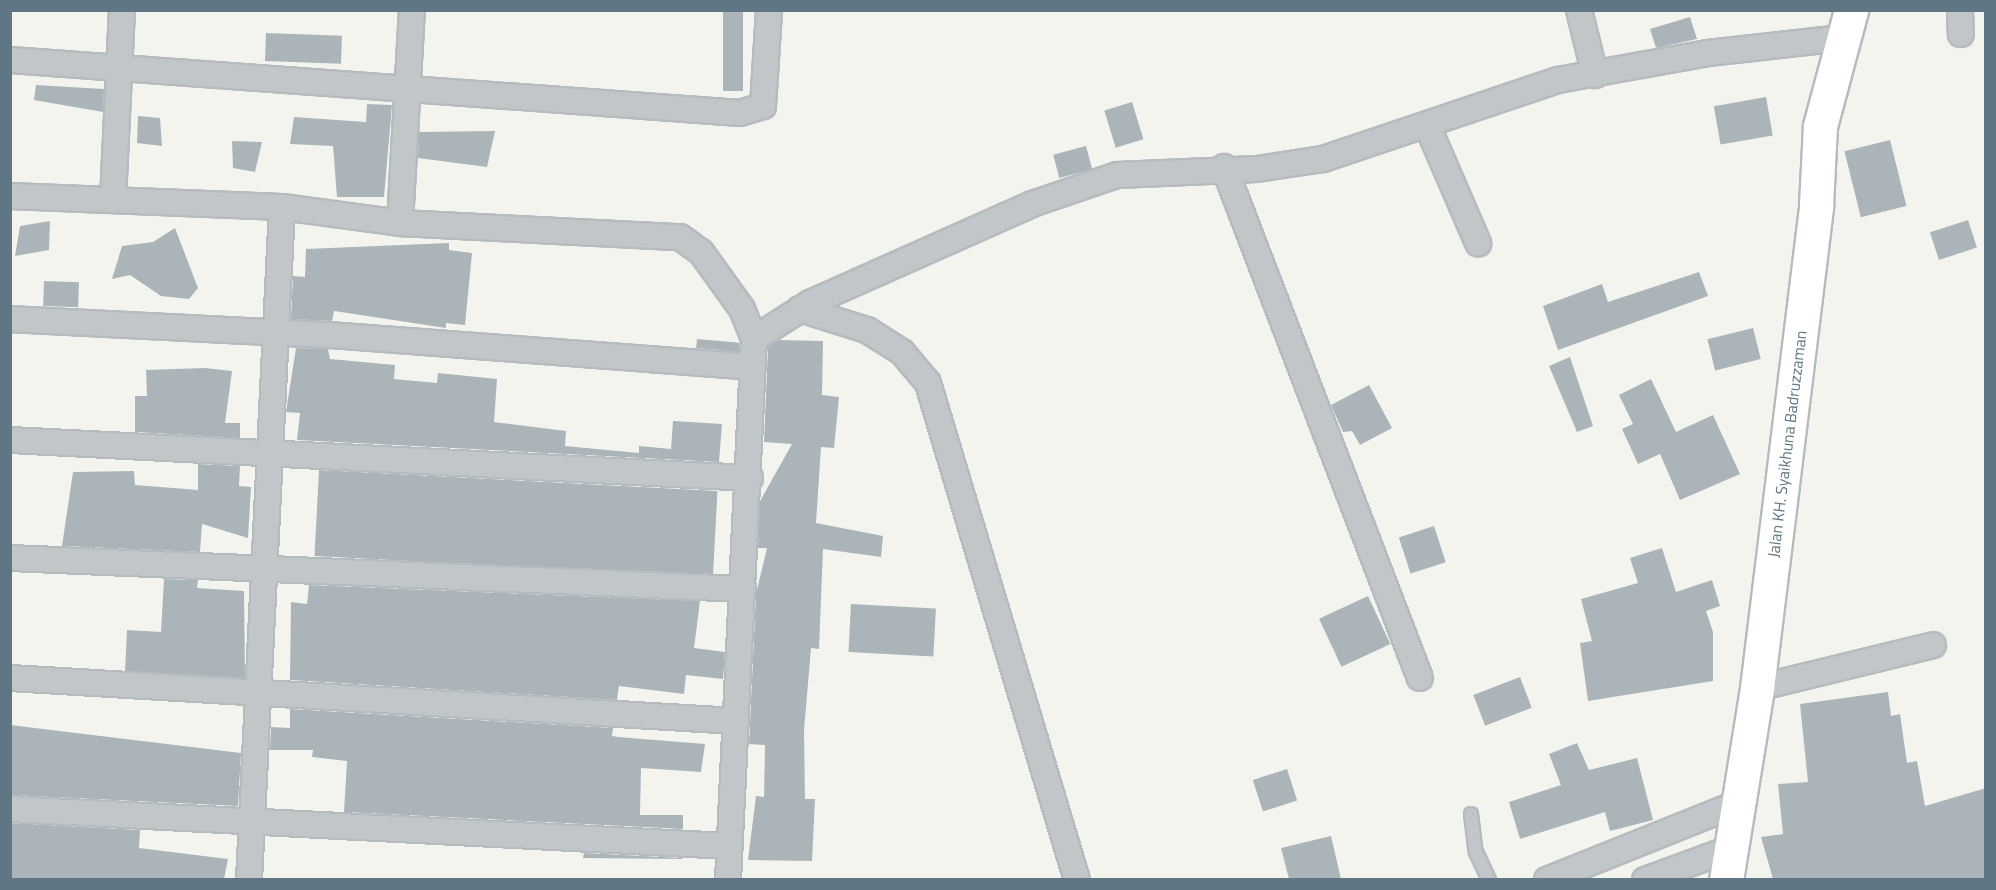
<!DOCTYPE html>
<html>
<head>
<meta charset="utf-8">
<style>
	body { margin:0 }
	#map { position:relative; width:1996px; height:890px; overflow:hidden; background:#f4f4ef; font-family:"Titillium Web",sans-serif }
	div>[style] { position:absolute }
	.building>* { inset:0; background:#abb5b9; transform-origin:0 0 }
	.roads { filter:drop-shadow(2px 0 #b5bbbf) drop-shadow(-2px 0 #b5bbbf) drop-shadow(0 2px #b5bbbf) drop-shadow(0 -2px #b5bbbf) }
	.service>* { height:12px; margin:-6px; padding:0 6px; transform-origin:6px; border-radius:6px; background:#c1c6c9 }
	.minor>* { height:24px; margin:-12px; padding:0 12px; transform-origin:12px; border-radius:12px; background:#c1c6c9 }
	.secondary>* { height:33px; margin:-16.5px; padding:0 16.5px; transform-origin:16.5px; border-radius:16.5px; background:#fff }
	span { translate:-50% -50%; white-space:nowrap; text-align:center; line-height:1.15; -webkit-text-stroke:6px #fff; paint-order:stroke }
	.street-label { font-size:16px; color:#607684 }
	.frame { position:absolute; inset:0; border:12px solid #607684; pointer-events:none }
</style>
</head>
<body>
<div id="map">
	<div class="building">
		<div style="left:723px;top:10px;width:20px;height:81px"></div>
		<div style="clip-path:polygon(1690px 17px,1697px 39px,1656px 48px,1650px 29px)"></div>
		<div style="left:266px;top:33px;width:76px;height:28px;rotate:2deg"></div>
		<div style="clip-path:polygon(36px 85px,104px 89px,103px 112px,34px 100px)"></div>
		<div style="left:1766px;top:97px;width:39px;height:53px;rotate:80deg"></div>
		<div style="left:1132px;top:102px;width:39px;height:29px;rotate:73deg"></div>
		<div style="clip-path:polygon(367px 104px,392px 105px,384px 197px,337px 197px,333px 146px,290px 144px,294px 117px,366px 122px)"></div>
		<div style="clip-path:polygon(138px 116px,160px 118px,162px 146px,137px 143px)"></div>
		<div style="clip-path:polygon(495px 131px,487px 167px,418px 158px,419px 132px)"></div>
		<div style="left:1890px;top:140px;width:68px;height:47px;rotate:76deg"></div>
		<div style="clip-path:polygon(232px 141px,262px 142px,255px 172px,233px 168px)"></div>
		<div style="left:1086px;top:146px;width:24px;height:34px;rotate:75deg"></div>
		<div style="left:1968px;top:220px;width:29px;height:40px;rotate:72deg"></div>
		<div style="clip-path:polygon(50px 221px,49px 250px,15px 256px,20px 226px)"></div>
		<div style="clip-path:polygon(175px 228px,198px 288px,189px 299px,161px 296px,130px 275px,112px 279px,122px 246px,153px 242px)"></div>
		<div style="clip-path:polygon(449px 243px,449px 250px,472px 253px,465px 325px,446px 323px,446px 328px,334px 311px,332px 321px,291px 319px,293px 276px,305px 277px,306px 249px)"></div>
		<div style="clip-path:polygon(1699px 272px,1708px 296px,1558px 350px,1543px 306px,1602px 284px,1608px 302px)"></div>
		<div style="left:44px;top:281px;width:35px;height:25px;rotate:2deg"></div>
		<div style="left:1753px;top:328px;width:32px;height:47px;rotate:76deg"></div>
		<div style="left:697px;top:339px;width:43px;height:9px;rotate:5deg"></div>
		<div style="clip-path:polygon(779px 340px,823px 341px,822px 395px,839px 397px,834px 448px,821px 447px,816px 523px,883px 536px,881px 557px,823px 549px,819px 649px,811px 648px,804px 730px,805px 799px,815px 799px,812px 861px,748px 860px,756px 796px,764px 797px,765px 745px,749px 744px,756px 594px,767px 548px,758px 548px,760px 501px,792px 444px,764px 442px,768px 347px)"></div>
		<div style="clip-path:polygon(296px 348px,328px 349px,330px 359px,395px 365px,394px 379px,437px 383px,438px 373px,497px 379px,494px 422px,566px 431px,565px 446px,639px 453px,639px 446px,671px 449px,673px 421px,722px 424px,719px 462px,297px 440px,300px 413px,286px 412px)"></div>
		<div style="clip-path:polygon(1570px 357px,1593px 426px,1577px 432px,1549px 366px)"></div>
		<div style="clip-path:polygon(205px 368px,232px 371px,225px 423px,240px 423px,240px 438px,135px 432px,135px 396px,147px 396px,146px 370px)"></div>
		<div style="clip-path:polygon(1651px 379px,1676px 432px,1713px 415px,1740px 474px,1680px 500px,1660px 454px,1638px 464px,1622px 429px,1633px 424px,1619px 395px)"></div>
		<div style="clip-path:polygon(1369px 385px,1392px 428px,1360px 445px,1352px 431px,1343px 432px,1331px 405px)"></div>
		<div style="clip-path:polygon(198px 464px,240px 466px,239px 486px,251px 487px,248px 538px,202px 524px,200px 552px,62px 546px,73px 472px,134px 471px,135px 485px,198px 490px)"></div>
		<div style="left:319px;top:470px;width:399px;height:86px;rotate:3deg"></div>
		<div style="left:1434px;top:526px;width:38px;height:37px;rotate:72deg"></div>
		<div style="clip-path:polygon(1662px 548px,1676px 592px,1712px 580px,1720px 606px,1706px 611px,1713px 632px,1713px 681px,1588px 701px,1580px 643px,1592px 641px,1581px 599px,1638px 583px,1630px 558px)"></div>
		<div style="clip-path:polygon(164px 579px,198px 580px,197px 588px,244px 591px,245px 678px,125px 671px,127px 630px,161px 632px)"></div>
		<div style="clip-path:polygon(309px 585px,700px 601px,694px 648px,725px 652px,723px 679px,686px 675px,684px 694px,619px 686px,617px 700px,290px 680px,291px 602px,307px 604px)"></div>
		<div style="left:1368px;top:596px;width:53px;height:54px;rotate:65deg"></div>
		<div style="left:851px;top:604px;width:85px;height:48px;rotate:3deg"></div>
		<div style="left:1520px;top:677px;width:33px;height:50px;rotate:69deg"></div>
		<div style="clip-path:polygon(1888px 692px,1891px 716px,1900px 714px,1907px 763px,1917px 761px,1925px 806px,1986px 788px,1986px 879px,1773px 879px,1761px 837px,1783px 834px,1778px 784px,1808px 782px,1800px 704px)"></div>
		<div style="clip-path:polygon(290px 709px,613px 728px,612px 736px,618px 737px,705px 744px,701px 772px,641px 768px,640px 815px,683px 815px,683px 829px,344px 812px,347px 761px,312px 757px,313px 750px,270px 750px,271px 727px,290px 728px)"></div>
		<div style="clip-path:polygon(10px 725px,241px 753px,238px 806px,10px 795px)"></div>
		<div style="clip-path:polygon(1577px 743px,1589px 770px,1637px 758px,1653px 820px,1610px 831px,1605px 812px,1520px 839px,1509px 802px,1561px 785px,1549px 754px)"></div>
		<div style="left:1287px;top:769px;width:33px;height:36px;rotate:72deg"></div>
		<div style="clip-path:polygon(10px 823px,140px 830px,139px 848px,228px 859px,224px 879px,10px 879px)"></div>
		<div style="clip-path:polygon(1331px 836px,1341px 879px,1289px 879px,1281px 848px)"></div>
		<div style="clip-path:polygon(584px 853px,682px 858px,682px 859px,583px 858px)"></div>
	</div>
	<div class="roads">
		<div class="service">
			<div style="left:1471px;top:814px;width:38px;rotate:83deg"></div>
			<div style="left:1476px;top:852px;width:31px;rotate:65deg"></div>
		</div>
		<div class="minor">
			<div style="left:1579px;top:10px;width:67px;rotate:76.2deg"></div>
			<div style="left:1960px;top:10px;width:24px;rotate:88deg"></div>
			<div style="left:10px;top:60px;width:732px;rotate:4.15deg"></div>
			<div style="left:740px;top:113px;width:24px;rotate:-17deg"></div>
			<div style="left:763px;top:106px;width:96px;rotate:-86.4deg"></div>
			<div style="left:1427px;top:125px;width:129px;rotate:66.6deg"></div>
			<div style="left:1224px;top:167px;width:547px;rotate:69.02deg"></div>
			<div style="left:10px;top:196px;width:272px;rotate:2.3deg"></div>
			<div style="left:282px;top:207px;width:119px;rotate:7.7deg"></div>
			<div style="left:400px;top:223px;width:280px;rotate:2.9deg"></div>
			<div style="left:680px;top:237px;width:26px;rotate:36deg"></div>
			<div style="left:701px;top:252px;width:70px;rotate:54.3deg"></div>
			<div style="left:742px;top:309px;width:32px;rotate:68deg"></div>
			<div style="left:754px;top:339px;width:542px;rotate:92.75deg"></div>
			<div style="left:113px;top:200px;width:190px;rotate:-87.3deg"></div>
			<div style="left:400px;top:223px;width:213px;rotate:-86.8deg"></div>
			<div style="left:800px;top:309px;width:70px;rotate:17.4deg"></div>
			<div style="left:867px;top:330px;width:41px;rotate:32.2deg"></div>
			<div style="left:902px;top:352px;width:40px;rotate:50deg"></div>
			<div style="left:928px;top:383px;width:519px;rotate:73.31deg"></div>
			<div style="left:10px;top:319px;width:320px;rotate:2.9deg"></div>
			<div style="left:330px;top:335px;width:424px;rotate:4.3deg"></div>
			<div style="left:754px;top:339px;width:67px;rotate:-32.7deg"></div>
			<div style="left:810px;top:303px;width:243px;rotate:-24deg"></div>
			<div style="left:1032px;top:204px;width:90px;rotate:-18.8deg"></div>
			<div style="left:1117px;top:175px;width:140px;rotate:-2.5deg"></div>
			<div style="left:1257px;top:169px;width:67px;rotate:-8.6deg"></div>
			<div style="left:1323px;top:159px;width:248px;rotate:-18.6deg"></div>
			<div style="left:1558px;top:80px;width:152px;rotate:-10.2deg"></div>
			<div style="left:1708px;top:53px;width:135px;rotate:-6.4deg"></div>
			<div style="left:10px;top:440px;width:741px;rotate:2.94deg"></div>
			<div style="left:10px;top:558px;width:734px;rotate:2.42deg"></div>
			<div style="left:10px;top:678px;width:727px;rotate:3.39deg"></div>
			<div style="left:1757px;top:688px;width:181px;rotate:-13.7deg"></div>
			<div style="left:10px;top:809px;width:720px;rotate:2.95deg"></div>
			<div style="left:249px;top:880px;width:674px;rotate:-87.19deg"></div>
			<div style="left:1547px;top:880px;width:207px;rotate:-21.9deg"></div>
			<div style="left:1645px;top:880px;width:93px;rotate:-20.2deg"></div>
		</div>
		<div class="secondary">
			<div style="left:1726px;top:880px;width:194px;rotate:-80.8deg"></div>
			<div style="left:1757px;top:688px;width:487px;rotate:-83deg"></div>
			<div style="left:1816px;top:205px;width:79px;rotate:-87.1deg"></div>
			<div style="left:1820px;top:126px;width:120px;rotate:-75deg"></div>
		</div>
	</div>
	<div class="street-label">
		<span style="left:1787px;top:444px;rotate:-83deg">Jalan KH. Syaikhuna Badruzzaman</span>
	</div>
	<div class="frame"></div>
</div>
</body>
</html>
